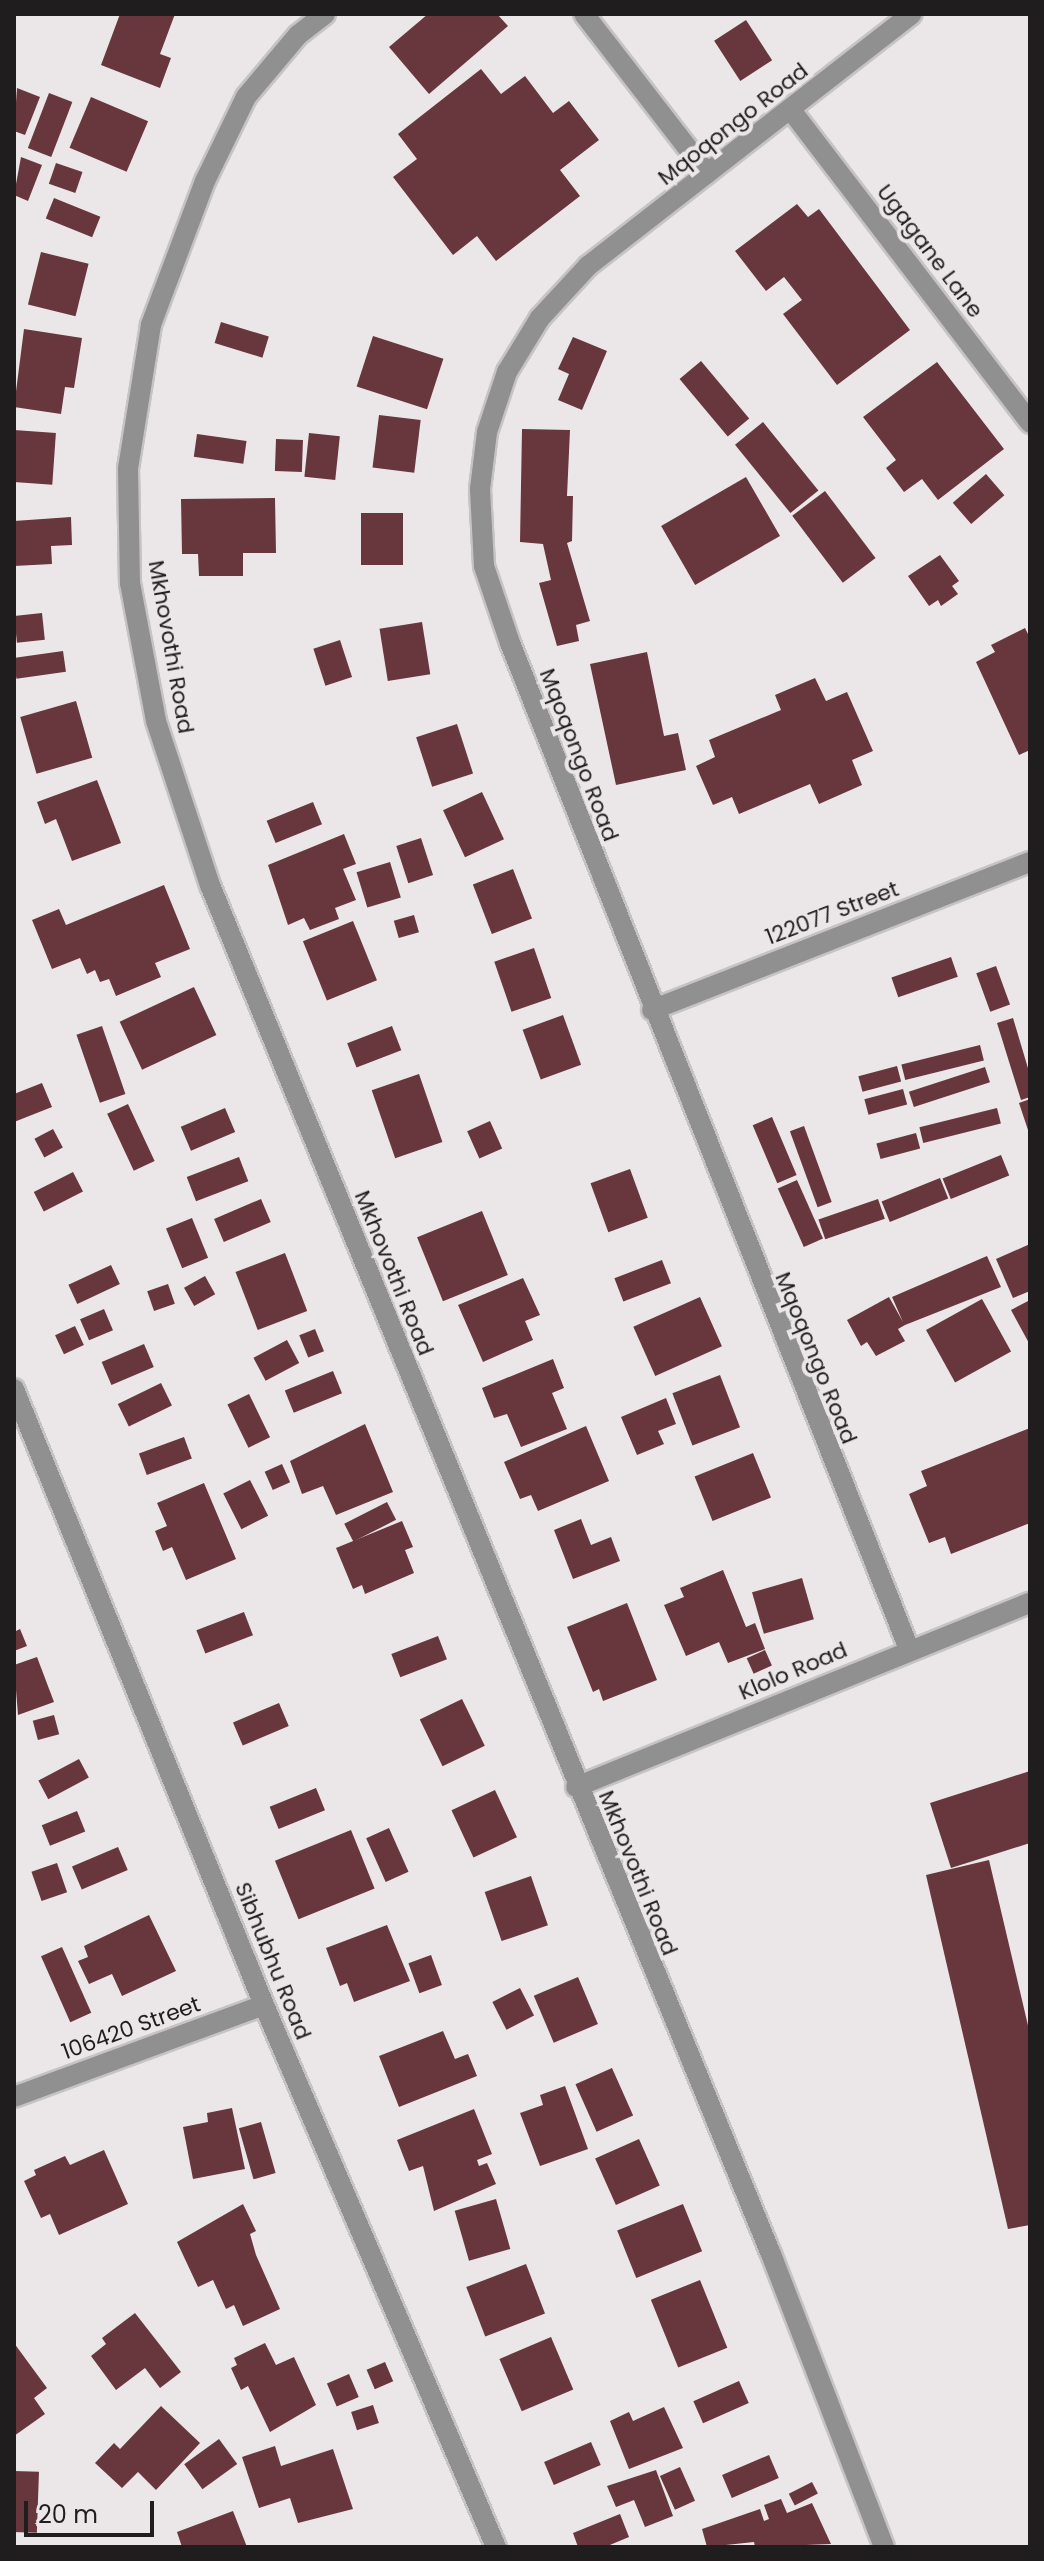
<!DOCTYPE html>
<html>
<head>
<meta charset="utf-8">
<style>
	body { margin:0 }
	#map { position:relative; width:1044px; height:2561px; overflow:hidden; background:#ebe7e9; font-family:Poppins,sans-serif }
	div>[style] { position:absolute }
	.building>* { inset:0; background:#68363d; transform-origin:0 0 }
	.roads { filter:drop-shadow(2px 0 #c6c3c4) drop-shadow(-2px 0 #c6c3c4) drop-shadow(0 2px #c6c3c4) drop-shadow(0 -2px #c6c3c4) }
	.minor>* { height:20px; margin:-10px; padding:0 10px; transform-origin:10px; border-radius:10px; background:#919091 }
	span { translate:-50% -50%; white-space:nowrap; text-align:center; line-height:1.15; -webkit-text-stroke:8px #ebe7e9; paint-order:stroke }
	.street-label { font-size:22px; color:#1f1d1e }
	.frame { position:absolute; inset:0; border:16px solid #1f1d1e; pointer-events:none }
	.scale { position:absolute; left:24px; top:2501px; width:130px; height:36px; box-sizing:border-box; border:4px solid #1f1d1e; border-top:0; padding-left:10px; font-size:24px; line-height:28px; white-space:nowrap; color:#1f1d1e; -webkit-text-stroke:6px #ebe7e9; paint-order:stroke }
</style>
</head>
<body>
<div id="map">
	<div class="building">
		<div style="clip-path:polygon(120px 14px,175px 14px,160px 54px,171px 58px,160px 88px,101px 65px)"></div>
		<div style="clip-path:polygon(428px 14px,497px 14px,508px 26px,429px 94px,389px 47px)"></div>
		<div style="left:746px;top:20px;width:48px;height:38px;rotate:57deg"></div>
		<div style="clip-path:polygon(481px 69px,501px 94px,525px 76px,553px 113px,569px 101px,599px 140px,560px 170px,580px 196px,496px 261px,477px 236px,453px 255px,393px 177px,417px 159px,398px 134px)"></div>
		<div style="clip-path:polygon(17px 88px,40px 97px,25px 135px,14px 131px)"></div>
		<div style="left:49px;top:93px;width:25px;height:59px;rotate:21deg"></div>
		<div style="left:91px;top:97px;width:62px;height:55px;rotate:23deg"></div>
		<div style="clip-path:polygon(21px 157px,42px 165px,28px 201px,14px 195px)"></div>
		<div style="left:56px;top:163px;width:28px;height:22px;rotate:19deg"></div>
		<div style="left:54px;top:198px;width:50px;height:22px;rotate:22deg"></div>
		<div style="clip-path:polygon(797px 204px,808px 217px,819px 209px,910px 330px,837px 385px,783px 314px,802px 300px,784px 277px,766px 291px,735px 251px)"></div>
		<div style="left:41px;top:252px;width:49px;height:54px;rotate:14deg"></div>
		<div style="left:221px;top:322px;width:50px;height:22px;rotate:17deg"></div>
		<div style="clip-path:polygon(24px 329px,82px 338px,74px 388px,65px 387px,61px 414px,14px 407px)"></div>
		<div style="left:373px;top:336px;width:74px;height:53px;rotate:18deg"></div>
		<div style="clip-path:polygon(573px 337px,607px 351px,582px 410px,558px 400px,569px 374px,558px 369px)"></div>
		<div style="left:701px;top:361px;width:75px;height:28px;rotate:50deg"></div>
		<div style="clip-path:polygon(937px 362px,1004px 449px,938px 500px,922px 479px,904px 492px,886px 468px,896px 460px,863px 417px)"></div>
		<div style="left:379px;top:415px;width:42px;height:53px;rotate:7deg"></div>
		<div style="left:763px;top:422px;width:88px;height:36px;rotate:51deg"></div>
		<div style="clip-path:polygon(522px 429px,570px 430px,567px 496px,573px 496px,572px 541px,567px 543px,590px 621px,576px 625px,579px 641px,557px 646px,539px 583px,551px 580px,543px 544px,520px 542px)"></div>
		<div style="left:14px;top:430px;width:42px;height:52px;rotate:4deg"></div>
		<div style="left:309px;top:433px;width:31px;height:44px;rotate:6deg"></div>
		<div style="left:197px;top:434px;width:50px;height:23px;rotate:8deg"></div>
		<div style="left:276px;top:439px;width:27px;height:32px;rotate:2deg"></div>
		<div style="left:986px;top:474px;width:28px;height:44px;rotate:49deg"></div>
		<div style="left:746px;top:477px;width:68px;height:98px;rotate:60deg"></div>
		<div style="left:825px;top:491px;width:84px;height:41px;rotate:53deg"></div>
		<div style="clip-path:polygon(275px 498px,276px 553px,243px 553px,243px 576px,199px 576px,198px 554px,182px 554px,181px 499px)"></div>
		<div style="left:361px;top:513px;width:42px;height:52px"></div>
		<div style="clip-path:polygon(71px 517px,72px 545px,51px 546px,52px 564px,14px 566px,14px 521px)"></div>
		<div style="clip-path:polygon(940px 555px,959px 581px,952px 586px,958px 594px,941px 606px,938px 600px,929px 606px,908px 576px)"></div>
		<div style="left:42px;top:613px;width:27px;height:28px;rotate:84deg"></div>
		<div style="left:422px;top:622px;width:53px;height:43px;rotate:81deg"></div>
		<div style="clip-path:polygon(1025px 628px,1030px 638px,1030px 750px,1019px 755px,976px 662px,995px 652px,991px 645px)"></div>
		<div style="left:340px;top:640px;width:39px;height:28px;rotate:72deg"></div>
		<div style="left:63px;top:651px;width:21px;height:50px;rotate:82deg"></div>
		<div style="clip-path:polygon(647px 652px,664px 736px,678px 733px,686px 770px,616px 785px,590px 664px)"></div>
		<div style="clip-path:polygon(815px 678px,826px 701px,847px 692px,873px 751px,852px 760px,862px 785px,819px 804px,810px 784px,739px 814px,732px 797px,713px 805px,696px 766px,715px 757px,709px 740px,781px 710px,775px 695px)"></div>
		<div style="left:76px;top:701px;width:59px;height:58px;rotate:74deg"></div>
		<div style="left:457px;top:724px;width:52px;height:43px;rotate:72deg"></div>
		<div style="clip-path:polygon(97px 780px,121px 843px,72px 861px,56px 819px,45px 824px,37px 802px)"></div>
		<div style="left:482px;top:792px;width:52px;height:43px;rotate:65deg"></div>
		<div style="left:313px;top:802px;width:24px;height:50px;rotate:68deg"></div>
		<div style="clip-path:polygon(344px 834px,356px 864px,343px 869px,356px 900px,335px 908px,339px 919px,310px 930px,304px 918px,288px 925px,268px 865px)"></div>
		<div style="left:421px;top:838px;width:39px;height:26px;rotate:72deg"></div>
		<div style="left:390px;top:862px;width:37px;height:35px;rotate:73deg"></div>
		<div style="left:513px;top:869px;width:53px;height:43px;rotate:69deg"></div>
		<div style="clip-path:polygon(164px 885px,190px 949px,155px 963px,161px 977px,116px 996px,109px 979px,100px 982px,95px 970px,87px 974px,80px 958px,52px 969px,32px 920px,59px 909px,66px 925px)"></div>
		<div style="left:414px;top:915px;width:18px;height:21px;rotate:74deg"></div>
		<div style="left:353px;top:921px;width:64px;height:54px;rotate:68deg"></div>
		<div style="left:534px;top:948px;width:53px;height:42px;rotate:71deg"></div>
		<div style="left:951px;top:957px;width:21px;height:63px;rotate:71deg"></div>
		<div style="left:996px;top:966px;width:41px;height:21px;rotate:70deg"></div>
		<div style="left:194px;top:987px;width:53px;height:82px;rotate:65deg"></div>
		<div style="left:563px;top:1015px;width:53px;height:43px;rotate:70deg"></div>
		<div style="clip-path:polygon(1013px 1018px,1030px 1075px,1030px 1097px,1021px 1100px,997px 1023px)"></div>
		<div style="left:102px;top:1026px;width:72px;height:27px;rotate:71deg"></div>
		<div style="left:392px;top:1026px;width:26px;height:48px;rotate:69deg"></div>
		<div style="left:980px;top:1045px;width:16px;height:81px;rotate:76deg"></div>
		<div style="left:897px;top:1066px;width:16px;height:40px;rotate:75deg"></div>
		<div style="left:985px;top:1067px;width:16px;height:80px;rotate:72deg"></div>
		<div style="left:419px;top:1074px;width:72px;height:50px;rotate:71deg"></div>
		<div style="clip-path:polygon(42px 1083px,52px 1107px,14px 1122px,14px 1094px)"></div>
		<div style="left:903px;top:1089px;width:16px;height:40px;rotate:75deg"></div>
		<div style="clip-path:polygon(1030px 1099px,1030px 1133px,1029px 1133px,1019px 1103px)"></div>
		<div style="left:128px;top:1104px;width:63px;height:23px;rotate:65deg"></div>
		<div style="left:225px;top:1108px;width:26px;height:48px;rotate:67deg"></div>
		<div style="left:997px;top:1108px;width:16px;height:80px;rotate:76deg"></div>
		<div style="left:772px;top:1117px;width:63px;height:21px;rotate:67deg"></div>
		<div style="left:490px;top:1121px;width:30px;height:25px;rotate:66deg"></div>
		<div style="left:804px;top:1126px;width:81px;height:15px;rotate:70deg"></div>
		<div style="left:53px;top:1129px;width:21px;height:21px;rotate:62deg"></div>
		<div style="left:916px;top:1133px;width:16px;height:41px;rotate:75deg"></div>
		<div style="left:1001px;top:1155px;width:22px;height:63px;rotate:68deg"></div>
		<div style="left:239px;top:1157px;width:26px;height:56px;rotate:69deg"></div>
		<div style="left:630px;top:1169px;width:52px;height:42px;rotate:70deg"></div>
		<div style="left:73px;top:1172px;width:22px;height:44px;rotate:63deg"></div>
		<div style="left:940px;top:1178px;width:22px;height:63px;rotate:68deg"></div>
		<div style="left:797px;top:1180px;width:64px;height:21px;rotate:66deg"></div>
		<div style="left:261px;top:1199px;width:25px;height:51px;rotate:67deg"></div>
		<div style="left:878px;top:1199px;width:21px;height:63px;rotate:71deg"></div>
		<div style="left:482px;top:1211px;width:69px;height:70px;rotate:68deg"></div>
		<div style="left:192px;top:1218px;width:43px;height:28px;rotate:68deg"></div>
		<div style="clip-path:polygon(1030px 1244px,1030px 1291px,1013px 1298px,996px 1259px)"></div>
		<div style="left:285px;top:1253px;width:62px;height:53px;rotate:69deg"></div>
		<div style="clip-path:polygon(987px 1256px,1001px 1287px,905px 1325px,898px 1329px,905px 1341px,876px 1356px,867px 1342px,861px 1346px,847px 1320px,889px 1297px,903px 1322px,892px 1297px)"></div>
		<div style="left:662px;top:1260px;width:25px;height:51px;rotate:69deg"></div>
		<div style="left:111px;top:1265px;width:21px;height:47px;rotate:65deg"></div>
		<div style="left:205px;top:1276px;width:21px;height:24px;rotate:61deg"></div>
		<div style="clip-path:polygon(523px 1278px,540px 1315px,525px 1321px,533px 1340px,483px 1362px,458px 1305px)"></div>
		<div style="left:168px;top:1284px;width:21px;height:22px;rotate:71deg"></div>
		<div style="left:700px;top:1297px;width:54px;height:73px;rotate:66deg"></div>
		<div style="left:982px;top:1299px;width:60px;height:64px;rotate:61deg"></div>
		<div style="clip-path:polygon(1030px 1300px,1030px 1345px,1011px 1310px)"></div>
		<div style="left:104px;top:1309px;width:23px;height:26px;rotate:67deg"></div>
		<div style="left:75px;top:1326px;width:21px;height:22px;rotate:65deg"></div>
		<div style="left:315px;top:1329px;width:24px;height:17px;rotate:68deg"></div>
		<div style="left:287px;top:1340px;width:26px;height:38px;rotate:62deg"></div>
		<div style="left:144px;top:1344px;width:25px;height:46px;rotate:67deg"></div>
		<div style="clip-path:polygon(553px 1359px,564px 1388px,552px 1393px,567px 1429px,521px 1447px,507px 1414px,494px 1418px,482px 1388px)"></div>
		<div style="left:333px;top:1371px;width:24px;height:52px;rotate:68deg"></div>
		<div style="left:720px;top:1375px;width:56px;height:51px;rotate:69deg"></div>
		<div style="left:161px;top:1383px;width:25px;height:48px;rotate:64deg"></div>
		<div style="left:249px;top:1394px;width:48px;height:24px;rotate:64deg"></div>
		<div style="clip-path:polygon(666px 1398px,676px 1424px,658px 1431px,664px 1444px,637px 1455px,621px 1417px)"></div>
		<div style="clip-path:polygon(365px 1424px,393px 1492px,336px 1515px,323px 1486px,302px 1494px,290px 1461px)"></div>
		<div style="clip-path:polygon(586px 1426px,609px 1481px,538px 1511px,531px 1495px,520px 1499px,504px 1462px)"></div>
		<div style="clip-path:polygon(1030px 1428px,1030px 1523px,951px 1554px,945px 1537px,929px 1543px,909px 1494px,927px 1486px,921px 1471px)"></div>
		<div style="left:184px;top:1437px;width:23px;height:48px;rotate:70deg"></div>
		<div style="left:753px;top:1453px;width:48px;height:63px;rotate:68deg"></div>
		<div style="left:282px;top:1464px;width:20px;height:19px;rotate:66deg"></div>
		<div style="left:250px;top:1480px;width:40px;height:30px;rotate:63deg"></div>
		<div style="clip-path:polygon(204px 1483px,236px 1559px,186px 1580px,172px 1547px,163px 1551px,155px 1531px,167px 1526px,157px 1503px)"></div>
		<div style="left:387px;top:1502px;width:20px;height:48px;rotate:63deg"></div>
		<div style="clip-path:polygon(581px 1519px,591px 1545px,611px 1537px,620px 1561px,573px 1579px,554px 1530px)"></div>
		<div style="clip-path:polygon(402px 1521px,413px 1547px,405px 1550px,414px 1573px,365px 1594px,362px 1585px,353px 1589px,336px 1548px)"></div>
		<div style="clip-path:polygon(723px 1570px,746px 1627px,755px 1623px,765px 1649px,728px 1663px,719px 1642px,686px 1656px,664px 1605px,684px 1597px,680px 1588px)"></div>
		<div style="left:802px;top:1578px;width:43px;height:52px;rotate:74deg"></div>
		<div style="clip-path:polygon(627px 1603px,657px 1680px,603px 1701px,599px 1689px,593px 1692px,567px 1627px)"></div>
		<div style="left:244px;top:1612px;width:25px;height:51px;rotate:69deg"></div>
		<div style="clip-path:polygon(20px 1629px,27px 1646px,14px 1651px,14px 1632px)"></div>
		<div style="left:438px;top:1636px;width:25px;height:50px;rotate:69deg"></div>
		<div style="left:765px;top:1650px;width:17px;height:20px;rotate:66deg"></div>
		<div style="clip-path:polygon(37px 1657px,54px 1702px,18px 1715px,14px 1665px)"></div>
		<div style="left:462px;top:1699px;width:52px;height:47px;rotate:64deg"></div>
		<div style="left:279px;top:1703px;width:25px;height:50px;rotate:67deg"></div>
		<div style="left:54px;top:1715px;width:20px;height:22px;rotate:75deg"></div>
		<div style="left:79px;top:1759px;width:21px;height:46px;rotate:62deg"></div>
		<div style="clip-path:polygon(1030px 1771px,1030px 1843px,951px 1868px,930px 1803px)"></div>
		<div style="left:316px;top:1788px;width:24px;height:50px;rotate:68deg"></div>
		<div style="left:495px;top:1790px;width:52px;height:48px;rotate:65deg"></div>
		<div style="left:77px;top:1811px;width:22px;height:38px;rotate:68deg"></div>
		<div style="left:389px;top:1828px;width:48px;height:25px;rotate:66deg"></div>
		<div style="left:351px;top:1830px;width:63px;height:82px;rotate:68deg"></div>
		<div style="left:118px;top:1847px;width:25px;height:50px;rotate:67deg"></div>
		<div style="clip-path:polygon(989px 1860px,1030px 2034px,1030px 2225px,1008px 2229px,926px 1875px)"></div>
		<div style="left:57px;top:1863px;width:31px;height:27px;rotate:71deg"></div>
		<div style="left:531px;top:1876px;width:52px;height:49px;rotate:71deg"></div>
		<div style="clip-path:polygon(149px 1915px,176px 1971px,122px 1996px,112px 1974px,89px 1984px,78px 1961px,88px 1957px,84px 1946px)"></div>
		<div style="clip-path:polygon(387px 1925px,410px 1981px,354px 2002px,347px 1983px,340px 1986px,326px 1948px)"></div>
		<div style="left:62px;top:1947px;width:72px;height:23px;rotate:66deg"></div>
		<div style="left:431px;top:1955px;width:32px;height:24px;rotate:70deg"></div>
		<div style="left:578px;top:1977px;width:51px;height:48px;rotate:67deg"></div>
		<div style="left:520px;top:1988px;width:31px;height:31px;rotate:63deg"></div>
		<div style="clip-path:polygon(443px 2031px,455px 2059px,468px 2054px,477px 2076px,399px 2107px,379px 2056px)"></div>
		<div style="left:612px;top:2068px;width:52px;height:40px;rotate:66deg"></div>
		<div style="clip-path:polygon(565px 2086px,588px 2149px,540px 2166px,520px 2113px,543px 2105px,540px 2095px)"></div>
		<div style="clip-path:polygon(232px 2108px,245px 2169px,193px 2179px,183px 2127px,208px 2122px,207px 2113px)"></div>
		<div style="clip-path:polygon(474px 2109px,492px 2154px,477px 2160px,479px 2166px,487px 2163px,496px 2184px,434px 2211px,423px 2166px,409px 2171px,397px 2140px)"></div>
		<div style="left:261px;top:2122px;width:53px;height:23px;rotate:74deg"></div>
		<div style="left:639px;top:2139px;width:51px;height:48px;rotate:66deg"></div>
		<div style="clip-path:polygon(104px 2150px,128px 2204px,59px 2235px,50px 2214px,41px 2218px,24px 2181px,36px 2175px,34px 2170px,65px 2156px,70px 2165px)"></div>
		<div style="left:496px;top:2199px;width:52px;height:43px;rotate:74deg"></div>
		<div style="clip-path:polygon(243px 2204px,256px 2231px,250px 2234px,256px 2255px,280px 2309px,243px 2326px,234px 2305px,226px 2309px,213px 2280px,198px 2287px,177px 2242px)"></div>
		<div style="left:683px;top:2204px;width:51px;height:71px;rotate:68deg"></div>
		<div style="left:526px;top:2264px;width:53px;height:64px;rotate:69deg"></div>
		<div style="left:700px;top:2280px;width:73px;height:53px;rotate:68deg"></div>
		<div style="clip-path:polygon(135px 2313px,181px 2372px,160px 2388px,145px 2368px,116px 2390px,91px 2356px,106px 2344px,102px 2338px)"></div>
		<div style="left:551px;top:2337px;width:57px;height:56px;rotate:67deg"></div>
		<div style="clip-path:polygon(14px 2343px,47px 2388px,34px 2398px,45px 2414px,14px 2436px)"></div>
		<div style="clip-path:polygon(265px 2343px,276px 2365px,294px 2357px,316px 2405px,270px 2432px,248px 2386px,241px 2390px,231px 2368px,237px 2365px,234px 2358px)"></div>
		<div style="left:385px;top:2362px;width:21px;height:20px;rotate:67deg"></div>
		<div style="left:349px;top:2374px;width:25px;height:24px;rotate:67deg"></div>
		<div style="left:739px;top:2381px;width:24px;height:50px;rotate:66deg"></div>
		<div style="left:373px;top:2405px;width:19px;height:23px;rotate:72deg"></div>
		<div style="clip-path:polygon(161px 2406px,200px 2443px,156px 2490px,138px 2472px,122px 2488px,95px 2463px,114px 2443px,120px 2449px)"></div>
		<div style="clip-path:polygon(664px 2407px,683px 2448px,629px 2469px,610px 2421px,629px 2412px,633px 2421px)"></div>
		<div style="left:219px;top:2439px;width:31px;height:43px;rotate:54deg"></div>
		<div style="left:591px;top:2442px;width:25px;height:51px;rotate:67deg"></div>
		<div style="clip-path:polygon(275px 2446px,281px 2466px,333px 2449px,353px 2509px,298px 2523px,290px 2498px,259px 2508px,242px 2457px)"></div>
		<div style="left:769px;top:2455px;width:25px;height:51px;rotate:67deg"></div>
		<div style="left:680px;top:2467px;width:37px;height:22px;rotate:66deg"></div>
		<div style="clip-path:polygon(656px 2470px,673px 2516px,645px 2527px,634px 2500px,616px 2507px,607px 2486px)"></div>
		<div style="left:14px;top:2471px;width:25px;height:61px;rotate:2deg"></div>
		<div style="left:812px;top:2482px;width:13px;height:26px;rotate:63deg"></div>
		<div style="clip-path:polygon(781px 2499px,787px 2513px,812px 2503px,831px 2544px,755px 2547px,754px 2542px,707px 2547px,702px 2529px,760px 2509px,764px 2521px,769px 2519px,764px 2505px)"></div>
		<div style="clip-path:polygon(233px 2511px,247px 2547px,182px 2547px,177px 2532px)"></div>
		<div style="clip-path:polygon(620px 2514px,629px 2537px,605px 2547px,578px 2547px,573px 2533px)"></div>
	</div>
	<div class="roads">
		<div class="minor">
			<div style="left:325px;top:14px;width:34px;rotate:142deg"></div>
			<div style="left:298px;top:35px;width:81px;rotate:130deg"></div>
			<div style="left:246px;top:97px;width:93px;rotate:116deg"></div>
			<div style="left:205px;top:181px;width:154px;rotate:110.6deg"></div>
			<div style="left:151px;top:325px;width:146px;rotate:99.1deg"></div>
			<div style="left:128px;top:469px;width:114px;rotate:89deg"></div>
			<div style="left:130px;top:583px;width:140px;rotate:79.3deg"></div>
			<div style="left:156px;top:721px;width:173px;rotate:71.8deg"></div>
			<div style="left:210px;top:885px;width:1479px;rotate:67.72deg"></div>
			<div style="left:771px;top:2254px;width:314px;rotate:68.9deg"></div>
			<div style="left:584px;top:14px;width:201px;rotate:52.3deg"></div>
			<div style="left:791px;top:110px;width:394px;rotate:52.6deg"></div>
			<div style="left:652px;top:1010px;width:406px;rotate:-21.4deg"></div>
			<div style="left:14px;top:1389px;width:665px;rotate:67.91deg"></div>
			<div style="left:264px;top:2005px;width:590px;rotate:66.83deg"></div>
			<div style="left:909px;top:1649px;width:1082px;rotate:-111.63deg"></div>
			<div style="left:510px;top:643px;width:81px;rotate:-108.7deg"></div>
			<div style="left:484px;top:566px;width:77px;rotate:-93deg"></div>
			<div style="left:480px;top:489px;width:57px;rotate:-83deg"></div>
			<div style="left:487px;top:432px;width:63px;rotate:-71.6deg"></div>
			<div style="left:507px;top:372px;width:63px;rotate:-58.6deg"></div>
			<div style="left:540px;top:318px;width:71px;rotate:-47.3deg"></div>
			<div style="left:588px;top:266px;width:410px;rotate:-37.9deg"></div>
			<div style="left:576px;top:1787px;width:490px;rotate:-22.1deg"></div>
			<div style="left:14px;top:2097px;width:266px;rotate:-20.2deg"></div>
		</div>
	</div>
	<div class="street-label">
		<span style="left:733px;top:124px;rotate:-38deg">Mqoqongo Road</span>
		<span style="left:930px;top:251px;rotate:53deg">Ugagane Lane</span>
		<span style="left:171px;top:647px;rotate:80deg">Mkhovothi Road</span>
		<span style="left:579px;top:755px;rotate:69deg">Mqoqongo Road</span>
		<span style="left:832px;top:913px;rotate:-21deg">122077 Street</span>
		<span style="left:394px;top:1273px;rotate:68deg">Mkhovothi Road</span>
		<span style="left:816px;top:1358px;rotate:68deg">Mqoqongo Road</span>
		<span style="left:793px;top:1671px;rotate:-23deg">Klolo Road</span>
		<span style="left:638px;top:1873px;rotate:68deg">Mkhovothi Road</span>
		<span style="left:273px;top:1961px;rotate:68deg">Sibhubhu Road</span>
		<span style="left:131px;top:2028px;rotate:-20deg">106420 Street</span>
	</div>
	<div class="frame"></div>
	<div class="scale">20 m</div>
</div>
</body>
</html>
